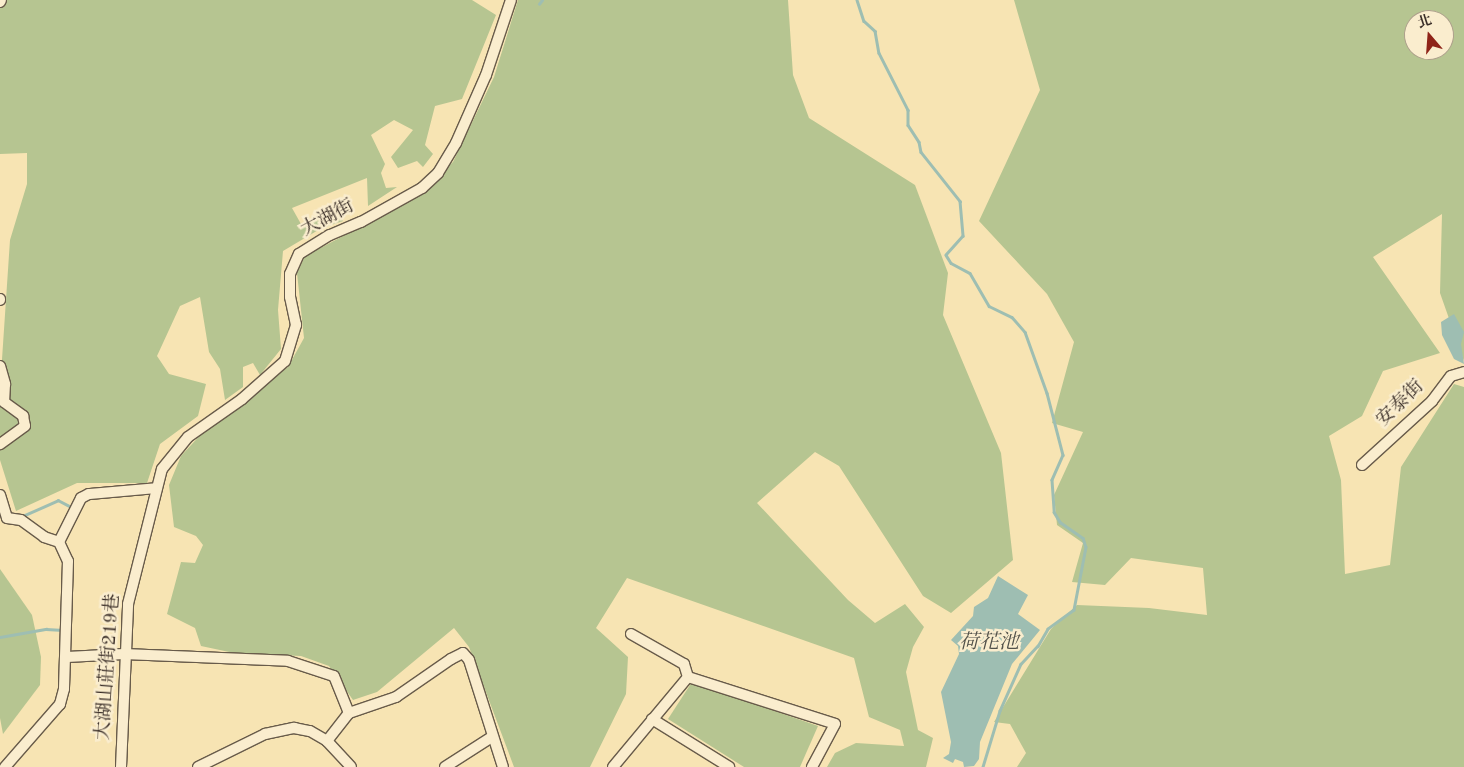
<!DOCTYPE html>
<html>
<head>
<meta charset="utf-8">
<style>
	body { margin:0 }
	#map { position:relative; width:1464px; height:767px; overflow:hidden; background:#f7e4b3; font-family:"Old Standard TT","Noto Serif TC",serif }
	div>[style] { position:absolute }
	.green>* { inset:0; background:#b6c591 }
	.water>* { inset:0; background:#9ebeb2 }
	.stream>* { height:2.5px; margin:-1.25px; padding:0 1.25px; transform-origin:1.25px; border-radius:1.25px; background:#9ebeb2 }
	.roads { filter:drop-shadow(1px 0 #685b4a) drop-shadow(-1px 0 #685b4a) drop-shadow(0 1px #685b4a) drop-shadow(0 -1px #685b4a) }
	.minor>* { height:10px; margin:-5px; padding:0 5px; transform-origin:5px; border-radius:5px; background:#faedce }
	span { translate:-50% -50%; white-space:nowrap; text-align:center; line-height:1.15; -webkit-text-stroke:5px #faedce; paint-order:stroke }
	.street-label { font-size:19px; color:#392d27 }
	.water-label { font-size:20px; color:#52514a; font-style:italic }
	.north { position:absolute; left:1404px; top:10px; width:50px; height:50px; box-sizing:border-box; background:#faedce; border:1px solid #ada08b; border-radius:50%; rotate:342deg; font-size:14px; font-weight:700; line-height:20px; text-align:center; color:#392d27 }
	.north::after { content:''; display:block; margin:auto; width:18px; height:22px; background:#8f2418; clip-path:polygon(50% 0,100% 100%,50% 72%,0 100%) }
</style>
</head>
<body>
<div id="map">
	<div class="green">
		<div style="clip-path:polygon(5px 0,472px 0,496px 15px,462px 99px,435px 106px,425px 145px,433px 154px,423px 167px,417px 161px,398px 168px,391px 157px,413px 130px,394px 120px,371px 135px,385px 164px,381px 173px,386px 188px,397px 187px,368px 206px,367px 178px,292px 208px,301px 224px,339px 216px,343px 221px,320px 229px,283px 251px,278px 310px,281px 349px,260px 375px,253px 363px,243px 367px,243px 387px,225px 400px,220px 369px,209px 352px,200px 297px,180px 306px,157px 356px,169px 374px,206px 384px,198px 416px,160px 444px,147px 483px,77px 483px,16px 511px,0 460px,0 389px,10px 240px,27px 184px,27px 153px,0 154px,0 5px)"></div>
		<div style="clip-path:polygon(518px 0,788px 0,793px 75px,809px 118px,915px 185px,948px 273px,943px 315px,1001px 453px,1013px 560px,951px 613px,923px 596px,839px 466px,815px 452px,757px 503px,848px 600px,875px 623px,905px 604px,924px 627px,913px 647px,906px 672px,918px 730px,933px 738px,926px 767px,827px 767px,835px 753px,856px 743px,904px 746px,900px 730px,869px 717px,854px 658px,627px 578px,596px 628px,628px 657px,626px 694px,590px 767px,514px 767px,469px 647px,454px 628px,377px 692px,353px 700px,329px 666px,301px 656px,234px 653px,201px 646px,195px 628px,167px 614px,181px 562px,195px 563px,203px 545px,196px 536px,174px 527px,169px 485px,181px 456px,204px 431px,288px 367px,304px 338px,297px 273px,305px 256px,412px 200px,453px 162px,494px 77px)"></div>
		<div style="clip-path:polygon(evenodd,1014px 0,1464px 0,1464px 361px,1440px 293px,1442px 214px,1373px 257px,1440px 353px,1383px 371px,1362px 416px,1329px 436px,1341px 480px,1345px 574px,1390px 565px,1401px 467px,1454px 384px,1464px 387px,1464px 767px,1017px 767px,1026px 753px,1010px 724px,994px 722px,1051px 629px,1077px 605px,1149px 608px,1207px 615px,1203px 568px,1131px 558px,1105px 585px,1072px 582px,1083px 543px,1057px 525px,1054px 495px,1083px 432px,1052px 423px,1074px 342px,1047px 294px,979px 221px,1040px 90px,1014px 0,1414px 20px,1444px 20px,1444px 50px,1414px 50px,1414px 20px)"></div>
		<div style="clip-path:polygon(0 569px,32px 615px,41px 657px,40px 685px,3px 734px,0 718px)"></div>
		<div style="clip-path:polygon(692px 682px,818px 726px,800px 767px,744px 767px,668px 719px)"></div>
	</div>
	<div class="water">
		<div style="clip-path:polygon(1454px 314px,1464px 332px,1461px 344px,1464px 364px,1454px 359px,1442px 335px,1441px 322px)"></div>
		<div style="clip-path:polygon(998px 576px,1028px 595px,1018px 614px,1040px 630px,1012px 664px,980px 742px,979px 759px,974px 766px,964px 767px,963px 762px,955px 759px,953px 763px,943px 758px,949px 754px,951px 742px,941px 692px,959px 654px,958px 646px,951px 640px,973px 616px,974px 607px,988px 598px)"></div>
	</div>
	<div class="stream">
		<div style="left:857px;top:0;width:22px;rotate:72deg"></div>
		<div style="left:864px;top:21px;width:15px;rotate:42deg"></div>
		<div style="left:875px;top:31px;width:22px;rotate:80deg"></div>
		<div style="left:879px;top:53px;width:64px;rotate:63deg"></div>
		<div style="left:908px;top:110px;width:15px;rotate:90deg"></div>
		<div style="left:908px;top:125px;width:20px;rotate:57deg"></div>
		<div style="left:919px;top:142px;width:10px;rotate:79deg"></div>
		<div style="left:921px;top:152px;width:63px;rotate:51.5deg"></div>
		<div style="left:960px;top:201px;width:35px;rotate:85deg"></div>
		<div style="left:963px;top:236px;width:25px;rotate:132deg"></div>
		<div style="left:946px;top:255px;width:9px;rotate:58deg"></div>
		<div style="left:951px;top:263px;width:21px;rotate:28deg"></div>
		<div style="left:970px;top:273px;width:38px;rotate:60deg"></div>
		<div style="left:989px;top:306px;width:25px;rotate:26deg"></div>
		<div style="left:1012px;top:317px;width:20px;rotate:49deg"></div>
		<div style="left:1025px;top:332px;width:65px;rotate:70.2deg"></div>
		<div style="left:1047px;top:393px;width:64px;rotate:75.5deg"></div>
		<div style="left:1063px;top:455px;width:27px;rotate:114deg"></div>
		<div style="left:1052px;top:480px;width:32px;rotate:86deg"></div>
		<div style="left:1054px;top:512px;width:12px;rotate:59deg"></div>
		<div style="left:1060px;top:522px;width:28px;rotate:35deg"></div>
		<div style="left:1083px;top:538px;width:9px;rotate:72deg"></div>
		<div style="left:1086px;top:547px;width:64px;rotate:100.8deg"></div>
		<div style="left:1074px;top:610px;width:32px;rotate:144deg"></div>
		<div style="left:1048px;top:629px;width:20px;rotate:120deg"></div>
		<div style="left:1038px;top:646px;width:25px;rotate:133deg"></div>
		<div style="left:1021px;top:664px;width:51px;rotate:114.1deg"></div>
		<div style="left:1000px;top:711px;width:59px;rotate:106.9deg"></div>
		<div style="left:539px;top:4px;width:5px;rotate:-53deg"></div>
		<div style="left:25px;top:515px;width:36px;rotate:-24deg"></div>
		<div style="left:58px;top:500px;width:17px;rotate:28deg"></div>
		<div style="left:0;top:637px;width:47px;rotate:-9.9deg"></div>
		<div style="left:46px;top:629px;width:17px;rotate:3deg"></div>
	</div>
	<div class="roads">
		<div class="minor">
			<div style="left:0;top:2px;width:2px;rotate:-63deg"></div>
			<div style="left:0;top:299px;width:1px;rotate:90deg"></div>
			<div style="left:0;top:366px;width:19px;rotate:74deg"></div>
			<div style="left:5px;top:384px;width:18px;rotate:93deg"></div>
			<div style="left:4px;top:402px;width:24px;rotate:36deg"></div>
			<div style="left:23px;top:416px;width:10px;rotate:79deg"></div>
			<div style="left:25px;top:426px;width:31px;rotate:144deg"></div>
			<div style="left:1362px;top:465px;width:95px;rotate:-42.4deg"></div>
			<div style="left:1432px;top:401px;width:31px;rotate:-53deg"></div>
			<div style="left:1451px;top:376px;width:14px;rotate:-17deg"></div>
			<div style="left:0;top:495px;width:24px;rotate:73deg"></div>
			<div style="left:7px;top:518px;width:14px;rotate:8deg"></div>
			<div style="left:21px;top:520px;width:29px;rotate:36deg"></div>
			<div style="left:44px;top:537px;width:16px;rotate:18deg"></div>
			<div style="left:59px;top:542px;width:21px;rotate:65deg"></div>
			<div style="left:68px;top:561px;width:128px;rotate:91.8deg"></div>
			<div style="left:64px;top:689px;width:16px;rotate:105deg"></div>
			<div style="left:60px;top:704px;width:84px;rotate:131.1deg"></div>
			<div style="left:59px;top:542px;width:49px;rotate:-63.4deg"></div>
			<div style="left:81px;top:498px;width:9px;rotate:-27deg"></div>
			<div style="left:89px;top:494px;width:68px;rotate:-5deg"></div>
			<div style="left:631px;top:634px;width:61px;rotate:29.5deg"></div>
			<div style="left:684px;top:664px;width:14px;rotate:73deg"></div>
			<div style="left:688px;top:677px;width:154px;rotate:17.7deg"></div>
			<div style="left:835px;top:724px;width:49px;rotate:118.1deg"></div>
			<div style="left:67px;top:657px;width:57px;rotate:-3deg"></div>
			<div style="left:124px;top:654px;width:164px;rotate:2.4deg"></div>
			<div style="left:288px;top:661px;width:48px;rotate:18.1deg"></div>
			<div style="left:334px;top:676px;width:40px;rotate:68deg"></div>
			<div style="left:652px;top:719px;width:91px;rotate:31.9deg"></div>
			<div style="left:327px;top:741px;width:36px;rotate:-52deg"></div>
			<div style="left:349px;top:713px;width:50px;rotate:-18.8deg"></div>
			<div style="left:396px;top:697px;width:67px;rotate:-34.6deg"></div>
			<div style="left:451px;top:659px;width:13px;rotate:-27deg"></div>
			<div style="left:463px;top:653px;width:9px;rotate:49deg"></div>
			<div style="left:469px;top:660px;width:112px;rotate:72.4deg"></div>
			<div style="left:121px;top:767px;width:163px;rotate:-87.5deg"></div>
			<div style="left:128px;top:604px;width:139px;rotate:-75.9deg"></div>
			<div style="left:162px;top:469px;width:41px;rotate:-50.9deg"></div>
			<div style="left:188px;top:437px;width:66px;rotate:-35.1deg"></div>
			<div style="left:242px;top:399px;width:57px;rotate:-41.5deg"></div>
			<div style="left:285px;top:361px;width:38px;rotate:-73deg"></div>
			<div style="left:296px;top:325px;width:29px;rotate:-102deg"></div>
			<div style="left:290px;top:297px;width:23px;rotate:-90deg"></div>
			<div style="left:290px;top:274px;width:22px;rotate:-66deg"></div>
			<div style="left:299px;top:254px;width:36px;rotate:-32deg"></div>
			<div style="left:330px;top:235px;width:34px;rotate:-23deg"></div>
			<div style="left:361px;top:222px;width:70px;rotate:-29.1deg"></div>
			<div style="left:422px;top:188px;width:22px;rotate:-43deg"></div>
			<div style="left:438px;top:173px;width:35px;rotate:-59deg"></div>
			<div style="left:456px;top:143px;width:74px;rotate:-66.2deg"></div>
			<div style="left:486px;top:75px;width:79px;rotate:-71.6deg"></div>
			<div style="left:198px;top:767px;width:75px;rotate:-26.2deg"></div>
			<div style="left:265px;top:734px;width:30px;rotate:-12deg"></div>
			<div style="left:294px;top:728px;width:16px;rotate:11deg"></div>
			<div style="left:310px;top:731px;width:20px;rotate:30deg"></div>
			<div style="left:327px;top:741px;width:35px;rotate:47deg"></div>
			<div style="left:445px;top:767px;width:56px;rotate:-32.6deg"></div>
			<div style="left:613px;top:767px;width:117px;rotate:-50.2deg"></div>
		</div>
	</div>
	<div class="street-label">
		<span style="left:328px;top:219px;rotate:-28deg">大湖街</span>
		<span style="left:1401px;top:404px;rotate:-44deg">安泰街</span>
		<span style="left:109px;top:667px;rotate:-86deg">大湖山莊街219巷</span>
	</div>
	<div class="water-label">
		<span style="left:989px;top:643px">荷花池</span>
	</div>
	<div class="north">北</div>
</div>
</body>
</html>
